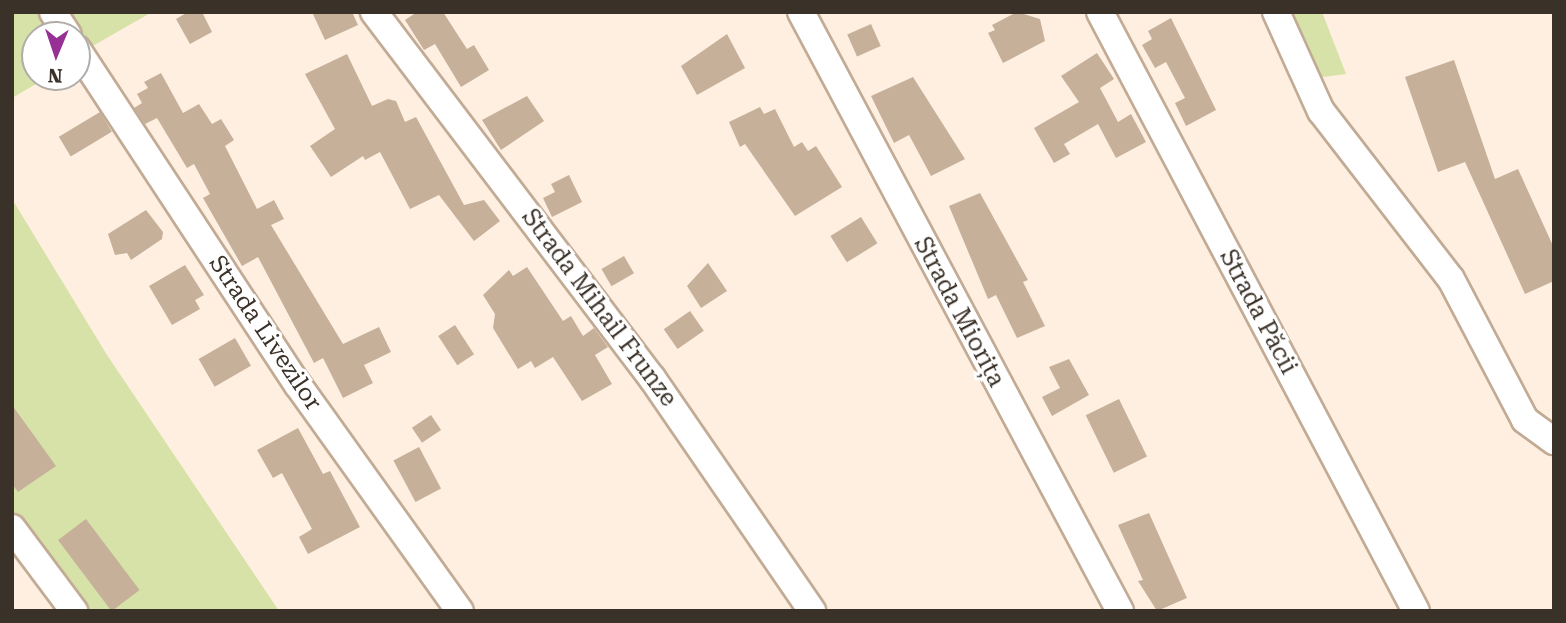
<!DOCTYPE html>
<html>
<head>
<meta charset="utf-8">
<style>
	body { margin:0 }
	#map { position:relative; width:1566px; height:623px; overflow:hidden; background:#feefe1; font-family:"Roboto Serif",serif }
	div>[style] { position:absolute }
	.green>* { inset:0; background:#d6e2a8 }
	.building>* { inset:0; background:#c6b099; transform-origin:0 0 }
	.roads { filter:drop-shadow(2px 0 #c2ab95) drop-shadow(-2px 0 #c2ab95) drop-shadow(0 2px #c2ab95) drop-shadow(0 -2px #c2ab95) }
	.minor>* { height:26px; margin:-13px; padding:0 13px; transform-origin:13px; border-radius:13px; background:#fff }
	span { translate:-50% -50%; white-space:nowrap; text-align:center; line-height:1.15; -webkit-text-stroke:6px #fff; paint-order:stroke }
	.street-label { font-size:24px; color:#3a3128 }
	.frame { position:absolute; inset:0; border:14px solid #3a3128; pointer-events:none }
	.north { position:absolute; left:21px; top:21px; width:70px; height:70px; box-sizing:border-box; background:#fff; border:2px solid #b0ada9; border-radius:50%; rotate:182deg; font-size:19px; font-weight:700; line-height:28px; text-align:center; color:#3a3128 }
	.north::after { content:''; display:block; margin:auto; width:24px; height:32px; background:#973094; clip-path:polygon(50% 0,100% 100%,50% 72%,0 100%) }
</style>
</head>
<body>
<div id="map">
	<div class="green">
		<div style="clip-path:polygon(12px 12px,40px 12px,55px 35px,35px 35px,35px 77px,48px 77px,12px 98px)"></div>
		<div style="clip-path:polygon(64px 12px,152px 12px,91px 47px)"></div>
		<div style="clip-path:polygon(1285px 12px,1322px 12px,1346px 74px,1323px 77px,1308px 65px)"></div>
		<div style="clip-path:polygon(12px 199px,107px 355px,279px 611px,90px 611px,12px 510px)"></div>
	</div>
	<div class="building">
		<div style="clip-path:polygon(188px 12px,202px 12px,212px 32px,190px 44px,176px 19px)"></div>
		<div style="clip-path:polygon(312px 12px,352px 12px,358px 25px,325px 40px)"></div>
		<div style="clip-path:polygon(417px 12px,443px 12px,467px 49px,474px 45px,489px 70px,461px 87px,435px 44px,424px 50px,405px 20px)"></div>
		<div style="clip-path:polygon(1017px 12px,1040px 19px,1045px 41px,1003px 63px,988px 33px,995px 30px,992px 25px)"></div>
		<div style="clip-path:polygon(1171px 18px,1216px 110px,1186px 126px,1175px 103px,1185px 98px,1166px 62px,1155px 68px,1142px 45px,1152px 39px,1148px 31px)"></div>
		<div style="left:871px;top:24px;width:24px;height:26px;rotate:66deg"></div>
		<div style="clip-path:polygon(727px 34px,745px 68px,697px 95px,681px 66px)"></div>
		<div style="clip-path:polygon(1097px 53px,1114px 79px,1100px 88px,1118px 122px,1131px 114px,1146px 142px,1116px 158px,1098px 124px,1064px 144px,1070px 154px,1054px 163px,1034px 128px,1079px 102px,1061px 76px)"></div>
		<div style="clip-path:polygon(347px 54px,372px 106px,388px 99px,396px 101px,405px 122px,416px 117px,464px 205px,484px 200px,500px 221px,474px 241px,439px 195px,410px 209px,380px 152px,365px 160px,363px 156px,331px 177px,310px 146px,335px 129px,305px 74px)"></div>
		<div style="clip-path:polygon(1454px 60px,1495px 179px,1518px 169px,1554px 248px,1554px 281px,1525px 294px,1465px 162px,1438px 172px,1405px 77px)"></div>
		<div style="clip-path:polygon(161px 73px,183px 113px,199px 104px,212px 124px,221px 119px,234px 140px,225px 146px,257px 209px,274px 200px,284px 219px,271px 225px,343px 344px,379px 327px,391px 352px,364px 365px,373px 383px,343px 398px,323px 358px,314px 363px,258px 257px,242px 266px,203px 198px,210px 194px,194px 164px,187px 168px,157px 118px,145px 124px,134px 108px,142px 103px,137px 94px,148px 88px,144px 82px)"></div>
		<div style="clip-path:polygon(913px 77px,965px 159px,931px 176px,909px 135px,894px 143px,871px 96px)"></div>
		<div style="clip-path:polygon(527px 96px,544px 121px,501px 150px,482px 120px)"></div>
		<div style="clip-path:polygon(760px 107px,764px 114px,775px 109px,794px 147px,802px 142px,808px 151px,816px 146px,842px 187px,795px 216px,745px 144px,740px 147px,729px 122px)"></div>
		<div style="left:100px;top:112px;width:23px;height:48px;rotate:59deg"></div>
		<div style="clip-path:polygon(569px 175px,582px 202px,552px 217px,543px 198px,555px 192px,551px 184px)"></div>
		<div style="clip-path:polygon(980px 193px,1028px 280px,1023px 282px,1045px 326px,1017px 338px,996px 295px,988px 299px,949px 206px)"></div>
		<div style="clip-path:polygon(146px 210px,163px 232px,162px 239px,131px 260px,127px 253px,115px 255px,108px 234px)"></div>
		<div style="left:861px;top:217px;width:31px;height:36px;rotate:58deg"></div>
		<div style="left:624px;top:256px;width:20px;height:26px;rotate:60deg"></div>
		<div style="clip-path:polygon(708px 263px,727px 291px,701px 308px,687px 286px)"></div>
		<div style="clip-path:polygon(185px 265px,204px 295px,195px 300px,200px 309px,172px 325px,149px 286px)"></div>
		<div style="clip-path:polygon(527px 267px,563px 321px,571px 316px,583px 336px,594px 328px,608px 347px,595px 355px,612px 384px,582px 401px,553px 357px,535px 368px,531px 361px,518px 369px,493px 328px,495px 314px,483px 295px,509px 270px,513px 276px)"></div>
		<div style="left:690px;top:311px;width:24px;height:32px;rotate:55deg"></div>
		<div style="left:455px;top:325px;width:35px;height:20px;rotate:57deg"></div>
		<div style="left:235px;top:338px;width:32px;height:42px;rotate:60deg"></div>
		<div style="clip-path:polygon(1069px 359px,1089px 395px,1052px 416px,1042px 397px,1060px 388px,1049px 367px)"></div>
		<div style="left:1119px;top:399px;width:64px;height:37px;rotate:64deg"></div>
		<div style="clip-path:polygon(12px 405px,56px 466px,18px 492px,12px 484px)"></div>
		<div style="left:431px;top:415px;width:18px;height:23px;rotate:56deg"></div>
		<div style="clip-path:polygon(298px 428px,323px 474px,330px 471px,360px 527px,308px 554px,299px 537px,312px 529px,282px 473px,273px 478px,257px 450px)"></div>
		<div style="left:419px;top:447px;width:47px;height:29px;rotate:62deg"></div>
		<div style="clip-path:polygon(1149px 513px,1187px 598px,1157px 611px,1138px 581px,1143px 580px,1118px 525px)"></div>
		<div style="left:86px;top:519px;width:89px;height:35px;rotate:53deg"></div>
	</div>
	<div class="roads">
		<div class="minor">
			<div style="left:53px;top:12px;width:27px;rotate:57deg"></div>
			<div style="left:374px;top:12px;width:460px;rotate:52.8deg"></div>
			<div style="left:652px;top:378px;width:283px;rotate:55.5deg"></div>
			<div style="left:801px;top:12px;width:679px;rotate:61.96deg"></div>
			<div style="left:1100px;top:12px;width:677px;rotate:62.19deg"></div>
			<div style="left:1276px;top:12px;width:109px;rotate:65.6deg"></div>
			<div style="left:1321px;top:111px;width:212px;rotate:52.3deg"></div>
			<div style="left:1451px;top:279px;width:159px;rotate:62.3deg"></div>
			<div style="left:1525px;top:420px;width:36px;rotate:36deg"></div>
			<div style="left:77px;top:49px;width:402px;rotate:56.7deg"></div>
			<div style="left:298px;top:385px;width:278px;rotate:54.4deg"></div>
			<div style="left:12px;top:528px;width:104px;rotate:53.2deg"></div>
		</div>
	</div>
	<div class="street-label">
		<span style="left:599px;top:308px;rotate:53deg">Strada Mihail Frunze</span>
		<span style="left:959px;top:312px;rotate:62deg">Strada Miorița</span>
		<span style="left:1258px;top:312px;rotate:62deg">Strada Păcii</span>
		<span style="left:265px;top:333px;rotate:56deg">Strada Livezilor</span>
	</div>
	<div class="frame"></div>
	<div class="north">N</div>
</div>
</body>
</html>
